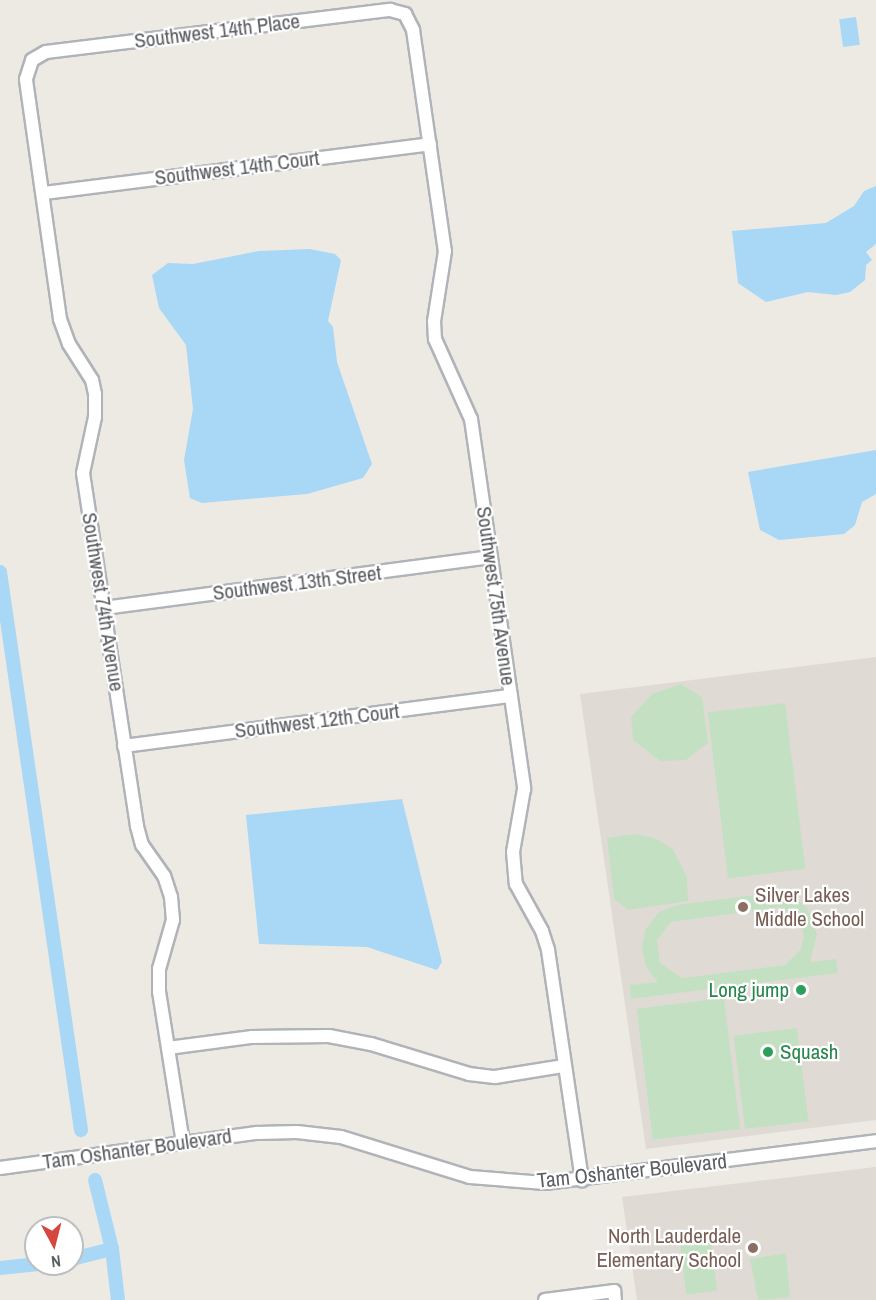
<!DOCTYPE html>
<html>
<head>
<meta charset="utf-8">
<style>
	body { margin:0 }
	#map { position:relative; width:876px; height:1300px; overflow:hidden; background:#eceae3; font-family:"Archivo Narrow",sans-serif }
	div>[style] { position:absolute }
	.education>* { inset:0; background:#dfdbd4 }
	.green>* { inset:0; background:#c3e1c2; transform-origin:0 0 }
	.water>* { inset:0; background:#a9d7f6; transform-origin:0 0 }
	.canal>* { height:14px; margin:-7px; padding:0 7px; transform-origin:7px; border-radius:7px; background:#a9d7f6 }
	.roads { filter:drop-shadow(2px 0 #b0b3b7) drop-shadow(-2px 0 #b0b3b7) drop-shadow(0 2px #b0b3b7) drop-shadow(0 -2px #b0b3b7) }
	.minor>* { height:12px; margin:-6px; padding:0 6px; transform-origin:6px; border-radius:6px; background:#fff }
	.dots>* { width:16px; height:16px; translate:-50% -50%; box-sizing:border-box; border:3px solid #fff; border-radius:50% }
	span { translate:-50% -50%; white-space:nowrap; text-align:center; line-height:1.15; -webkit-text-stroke:4.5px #fff; paint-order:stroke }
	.street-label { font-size:21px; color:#5b5e62 }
	.education-label { font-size:21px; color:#785e54 }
	.left { translate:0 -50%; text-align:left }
	.right { translate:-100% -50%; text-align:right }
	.leisure-label { font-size:21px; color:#27864d }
	.north { position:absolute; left:24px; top:1216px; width:60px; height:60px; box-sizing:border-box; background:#fff; border:2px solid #bdbfc0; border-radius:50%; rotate:173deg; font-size:16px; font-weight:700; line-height:24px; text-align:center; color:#5b5e62 }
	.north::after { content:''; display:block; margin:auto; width:21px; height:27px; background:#d6453e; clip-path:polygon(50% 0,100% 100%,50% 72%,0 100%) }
</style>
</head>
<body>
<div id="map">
	<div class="education">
		<div style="clip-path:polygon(876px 657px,876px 1120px,646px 1149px,580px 694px)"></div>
		<div style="clip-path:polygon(876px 1167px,876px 1300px,637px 1300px,622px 1197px)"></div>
	</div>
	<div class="green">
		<div style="clip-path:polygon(681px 684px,702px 697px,708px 743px,686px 760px,660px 761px,633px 740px,631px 717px,652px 694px)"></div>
		<div style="left:785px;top:703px;width:167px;height:78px;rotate:83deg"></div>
		<div style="clip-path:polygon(634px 834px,655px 838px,673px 849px,687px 877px,688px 901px,628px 910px,614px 899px,607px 838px)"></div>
		<div style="clip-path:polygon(evenodd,769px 893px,794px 897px,807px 908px,817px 934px,810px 962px,836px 959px,838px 973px,631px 999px,630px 985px,658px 982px,646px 967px,642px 949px,645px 930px,659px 912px,677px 905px,769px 893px,780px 907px,796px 917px,804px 935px,801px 949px,785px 965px,682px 978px,660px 963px,657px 940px,671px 922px,780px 907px)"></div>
		<div style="left:724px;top:998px;width:132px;height:88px;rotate:83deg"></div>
		<div style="left:797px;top:1028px;width:94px;height:64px;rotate:83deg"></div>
		<div style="left:711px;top:1241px;width:50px;height:31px;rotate:83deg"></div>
		<div style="clip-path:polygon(786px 1253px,790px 1297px,758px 1300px,750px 1259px)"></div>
	</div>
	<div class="water">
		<div style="left:856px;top:17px;width:28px;height:17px;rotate:82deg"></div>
		<div style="clip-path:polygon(876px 186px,876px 244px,866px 252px,872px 260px,866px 265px,865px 280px,850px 292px,836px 295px,808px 292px,766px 302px,738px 283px,732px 231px,826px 223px,854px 206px,864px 191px)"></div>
		<div style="clip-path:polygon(310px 249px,335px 254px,341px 260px,328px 321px,333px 327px,337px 362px,372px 464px,363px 478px,307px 494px,202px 503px,190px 498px,184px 460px,193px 409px,186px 345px,159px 308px,152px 275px,168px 263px,193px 264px,259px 251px)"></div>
		<div style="clip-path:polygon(876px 450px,876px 494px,862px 502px,855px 525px,844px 534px,779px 540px,760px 530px,748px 472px)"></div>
		<div style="clip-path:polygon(402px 799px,442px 962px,437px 970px,367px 947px,259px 944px,246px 815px)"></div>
	</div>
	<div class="canal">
		<div style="left:0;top:572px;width:564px;rotate:81.74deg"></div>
		<div style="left:112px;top:1249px;width:51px;rotate:83.3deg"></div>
		<div style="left:72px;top:1259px;width:41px;rotate:-14deg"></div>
		<div style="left:112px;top:1249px;width:71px;rotate:-103.8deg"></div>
		<div style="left:0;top:1268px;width:36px;rotate:-6deg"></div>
	</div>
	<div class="roads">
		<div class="minor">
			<div style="left:44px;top:193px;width:389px;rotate:-7.2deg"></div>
			<div style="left:104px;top:608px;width:390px;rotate:-7.5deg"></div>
			<div style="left:124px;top:746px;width:390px;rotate:-7.4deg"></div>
			<div style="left:168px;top:1048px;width:85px;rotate:-7.5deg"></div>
			<div style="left:252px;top:1037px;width:77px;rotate:-0.7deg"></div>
			<div style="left:329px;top:1036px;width:43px;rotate:10.8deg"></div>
			<div style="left:371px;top:1044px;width:102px;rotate:17deg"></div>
			<div style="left:469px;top:1074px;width:26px;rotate:7deg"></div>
			<div style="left:495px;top:1077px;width:70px;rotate:-9.1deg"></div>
			<div style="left:183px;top:1143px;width:153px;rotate:-99deg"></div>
			<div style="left:159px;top:992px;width:23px;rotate:-90deg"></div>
			<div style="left:159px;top:969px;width:51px;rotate:-74.1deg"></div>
			<div style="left:173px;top:920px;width:23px;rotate:-95deg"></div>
			<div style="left:171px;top:897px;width:22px;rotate:-108deg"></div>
			<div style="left:164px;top:876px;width:38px;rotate:-125deg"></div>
			<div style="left:142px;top:845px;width:20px;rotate:-105deg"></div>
			<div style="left:137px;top:826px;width:357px;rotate:-98.7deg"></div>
			<div style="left:83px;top:473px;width:57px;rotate:-77.9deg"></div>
			<div style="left:95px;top:417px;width:23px;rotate:-90deg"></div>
			<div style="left:95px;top:394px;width:14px;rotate:-102deg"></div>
			<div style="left:92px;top:380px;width:43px;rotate:-122.6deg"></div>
			<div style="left:69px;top:344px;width:27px;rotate:-110deg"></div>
			<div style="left:60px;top:319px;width:242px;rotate:-98.1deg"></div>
			<div style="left:26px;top:79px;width:20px;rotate:-72deg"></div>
			<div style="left:32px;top:60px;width:16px;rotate:-30deg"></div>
			<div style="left:46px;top:52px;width:347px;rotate:-7deg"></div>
			<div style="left:390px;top:10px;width:16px;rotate:15deg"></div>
			<div style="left:405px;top:14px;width:18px;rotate:63deg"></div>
			<div style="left:413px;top:30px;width:223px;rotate:81.8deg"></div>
			<div style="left:445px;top:251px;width:71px;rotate:98.9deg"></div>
			<div style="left:434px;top:321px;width:18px;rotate:87deg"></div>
			<div style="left:435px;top:339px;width:88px;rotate:65.8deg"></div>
			<div style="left:471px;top:419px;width:374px;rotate:81.8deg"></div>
			<div style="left:524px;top:789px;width:64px;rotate:99.9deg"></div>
			<div style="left:513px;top:852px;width:32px;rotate:85deg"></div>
			<div style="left:516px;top:884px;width:54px;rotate:61deg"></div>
			<div style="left:542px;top:931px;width:20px;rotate:72deg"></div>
			<div style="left:548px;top:950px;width:233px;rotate:81.6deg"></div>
			<div style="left:0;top:1168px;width:259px;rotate:-7.8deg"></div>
			<div style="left:257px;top:1133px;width:40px;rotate:-1.4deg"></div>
			<div style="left:297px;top:1132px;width:44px;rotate:6.5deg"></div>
			<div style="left:341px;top:1137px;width:135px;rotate:17.2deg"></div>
			<div style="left:470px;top:1177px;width:75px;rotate:4.6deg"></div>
			<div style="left:545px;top:1183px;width:334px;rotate:-7.2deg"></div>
			<div style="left:545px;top:1300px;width:70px;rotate:-7.4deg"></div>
			<div style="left:614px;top:1291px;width:9px;rotate:84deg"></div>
		</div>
	</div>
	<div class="dots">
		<div style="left:743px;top:907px;background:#8d6e63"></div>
		<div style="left:801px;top:990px;background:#2e9e5b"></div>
		<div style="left:768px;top:1052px;background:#2e9e5b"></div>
		<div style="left:753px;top:1248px;background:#8d6e63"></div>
	</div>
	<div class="street-label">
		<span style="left:217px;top:31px;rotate:-7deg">Southwest 14th Place</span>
		<span style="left:237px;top:168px;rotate:-7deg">Southwest 14th Court</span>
		<span style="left:297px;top:583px;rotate:-7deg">Southwest 13th Street</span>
		<span style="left:496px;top:596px;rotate:82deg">Southwest 75th Avenue</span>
		<span style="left:103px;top:602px;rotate:81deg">Southwest 74th Avenue</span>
		<span style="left:317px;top:721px;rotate:-7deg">Southwest 12th Court</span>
		<span style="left:137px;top:1149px;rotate:-8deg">Tam Oshanter Boulevard</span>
		<span style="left:632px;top:1171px;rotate:-6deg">Tam Oshanter Boulevard</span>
	</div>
	<div class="education-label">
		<span class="left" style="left:755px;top:907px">Silver Lakes<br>Middle School</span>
		<span class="right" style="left:741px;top:1248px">North Lauderdale<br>Elementary School</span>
	</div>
	<div class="leisure-label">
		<span class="right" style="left:789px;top:990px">Long jump</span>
		<span class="left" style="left:780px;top:1052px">Squash</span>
	</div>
	<div class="north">N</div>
</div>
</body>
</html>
